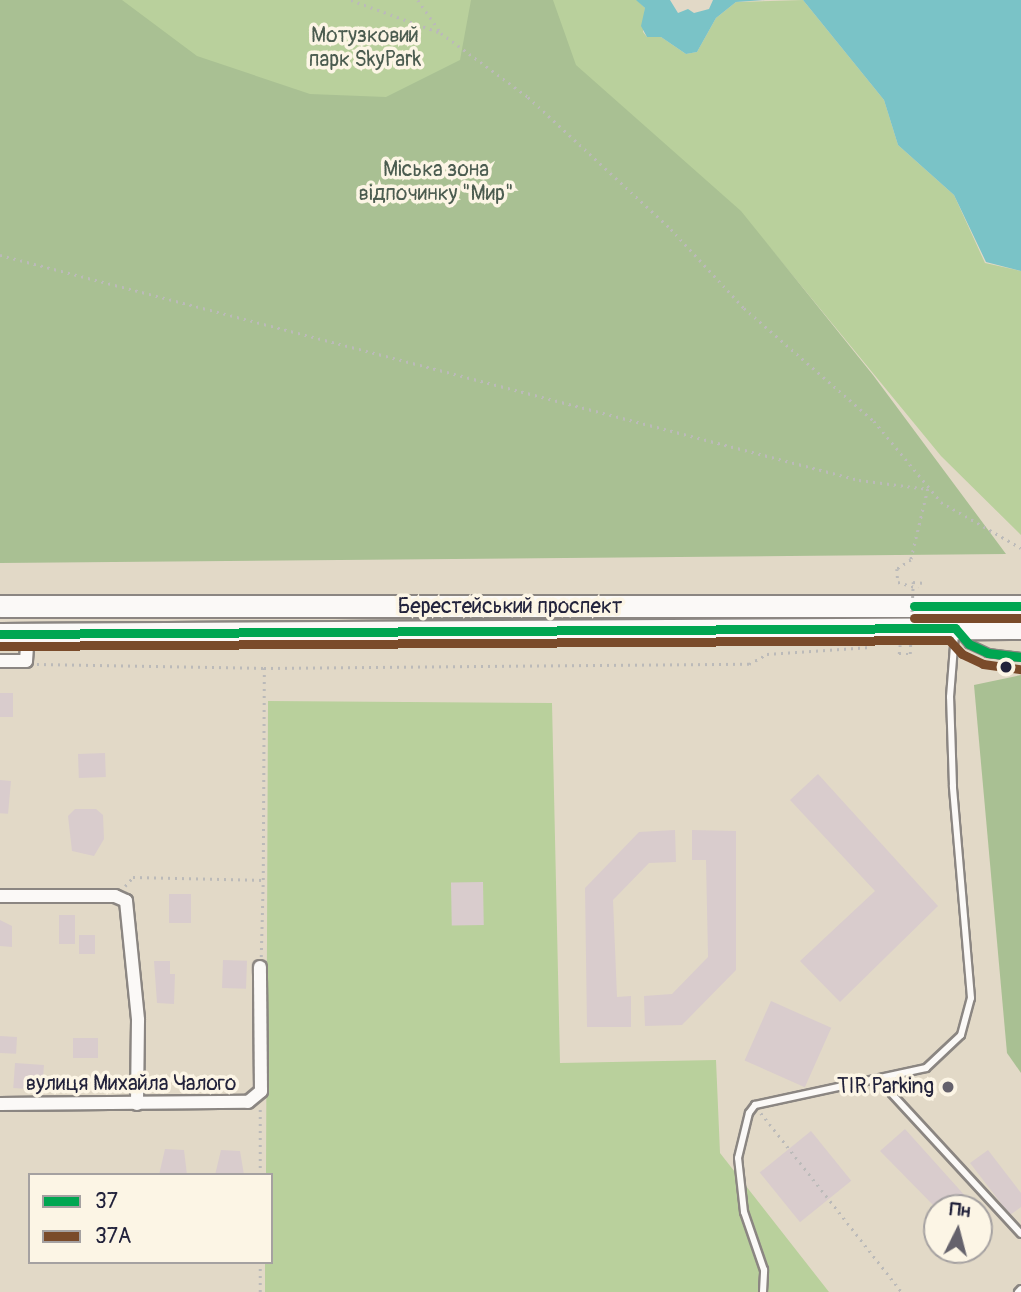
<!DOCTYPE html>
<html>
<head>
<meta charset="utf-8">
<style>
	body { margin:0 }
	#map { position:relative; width:1021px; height:1292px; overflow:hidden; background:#e2d9c7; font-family:Pangolin,sans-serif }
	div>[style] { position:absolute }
	.green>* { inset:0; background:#b9d09c }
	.forest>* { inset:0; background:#a9c093 }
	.water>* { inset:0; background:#7ac3c7 }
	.building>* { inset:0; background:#d9cccd; transform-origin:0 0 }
	.path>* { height:2.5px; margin-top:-1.25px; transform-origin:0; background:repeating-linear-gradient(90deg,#bbbab9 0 2px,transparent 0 7px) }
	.roads { filter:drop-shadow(2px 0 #8b8682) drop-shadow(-2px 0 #8b8682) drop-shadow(0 2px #8b8682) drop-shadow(0 -2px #8b8682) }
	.service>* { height:6px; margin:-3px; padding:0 3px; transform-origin:3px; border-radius:3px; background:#fbf9f7 }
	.minor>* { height:12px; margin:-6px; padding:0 6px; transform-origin:6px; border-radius:6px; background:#fbf9f7 }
	.trunk>* { height:21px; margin:-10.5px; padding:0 10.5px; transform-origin:10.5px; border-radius:10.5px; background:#fbf9f7 }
	.path-bridge>* { height:2.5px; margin-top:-1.25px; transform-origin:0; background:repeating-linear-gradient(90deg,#bbbab9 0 2px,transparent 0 7px) }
	.bus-1>* { height:9px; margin:-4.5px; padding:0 4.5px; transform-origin:4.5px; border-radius:4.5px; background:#00a651 }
	.bus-2>* { height:9px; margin:-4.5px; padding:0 4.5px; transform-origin:4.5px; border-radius:4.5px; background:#7a4b2a }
	.dots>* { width:19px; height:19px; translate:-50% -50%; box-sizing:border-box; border:4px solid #fcf5e5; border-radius:50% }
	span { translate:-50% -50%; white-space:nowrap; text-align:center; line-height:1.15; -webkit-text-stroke:7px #fcf5e5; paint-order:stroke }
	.park-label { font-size:21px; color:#4b5c50 }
	.street-label { font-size:21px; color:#22223b }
	.poi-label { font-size:21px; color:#22223b }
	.right { translate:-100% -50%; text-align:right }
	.legend { position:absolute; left:28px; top:1173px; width:245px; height:91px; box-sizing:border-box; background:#fcf5e5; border:2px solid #a5a1a1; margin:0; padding:9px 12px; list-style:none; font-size:21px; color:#22223b }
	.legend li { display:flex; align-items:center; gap:14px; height:35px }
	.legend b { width:35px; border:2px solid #a5a1a1 }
	.north { position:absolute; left:923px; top:1194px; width:70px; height:70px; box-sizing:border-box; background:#fcf5e5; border:2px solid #a5a1a1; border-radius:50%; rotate:6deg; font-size:19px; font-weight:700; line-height:28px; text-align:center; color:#22223b }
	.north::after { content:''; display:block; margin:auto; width:24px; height:32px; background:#65626c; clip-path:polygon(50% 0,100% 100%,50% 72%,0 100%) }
</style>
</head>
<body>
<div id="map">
	<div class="green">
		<div style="clip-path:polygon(0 0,637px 0,645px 8px,643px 32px,647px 37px,661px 37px,686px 54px,697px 52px,716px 18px,736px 2px,803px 0,884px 100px,898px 145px,954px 195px,985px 263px,1021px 271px,1021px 535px,941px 456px,748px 221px,928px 489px)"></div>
		<div style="clip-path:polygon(268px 701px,552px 703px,560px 1063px,716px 1060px,720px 1153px,829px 1292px,265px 1292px,265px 1262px,271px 1262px,271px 1175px,266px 1175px)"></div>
	</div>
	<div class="forest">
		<div style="clip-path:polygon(0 0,122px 0,197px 56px,310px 94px,386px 97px,460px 60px,471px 0,553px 0,576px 65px,741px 211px,873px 375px,1006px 554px,0 563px)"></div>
		<div style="clip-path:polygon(1021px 675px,1021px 1073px,1007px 1053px,974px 685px)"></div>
	</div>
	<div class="water">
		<div style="clip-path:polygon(636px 0,670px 0,678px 13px,688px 9px,694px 13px,709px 9px,713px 0,765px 0,736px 2px,716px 18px,697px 52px,686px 54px,661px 37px,647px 37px,641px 26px,645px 8px)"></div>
		<div style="clip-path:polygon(803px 0,1021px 0,1021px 271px,986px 262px,954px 195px,898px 145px,884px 100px)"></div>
	</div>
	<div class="building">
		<div style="left:0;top:693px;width:13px;height:24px"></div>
		<div style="left:105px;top:753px;width:24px;height:27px;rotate:88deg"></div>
		<div style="clip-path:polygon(818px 774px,938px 906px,840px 1002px,800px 961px,875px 891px,790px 800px)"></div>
		<div style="left:0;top:780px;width:11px;height:33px;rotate:5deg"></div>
		<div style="clip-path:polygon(75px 809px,96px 809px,103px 815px,104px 839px,94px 856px,72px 851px,68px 816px)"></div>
		<div style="clip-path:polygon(675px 830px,676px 862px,649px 863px,613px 900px,617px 997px,631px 996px,631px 1027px,587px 1027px,585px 888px,639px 832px)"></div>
		<div style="clip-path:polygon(692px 830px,736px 831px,736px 970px,682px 1025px,645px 1026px,644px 996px,672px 994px,708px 957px,706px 860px,692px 860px)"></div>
		<div style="left:483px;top:882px;width:43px;height:32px;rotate:89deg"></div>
		<div style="left:191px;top:894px;width:29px;height:22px;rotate:90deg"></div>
		<div style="left:59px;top:915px;width:16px;height:29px"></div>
		<div style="clip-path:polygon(0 920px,12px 926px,12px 947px,0 946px)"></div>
		<div style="left:79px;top:935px;width:16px;height:19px"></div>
		<div style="left:223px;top:960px;width:24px;height:28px;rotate:2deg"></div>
		<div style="clip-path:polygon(154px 961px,170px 961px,170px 974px,175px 974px,174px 1004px,157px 1003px)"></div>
		<div style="left:771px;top:1001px;width:66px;height:65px;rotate:24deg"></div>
		<div style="left:0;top:1036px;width:17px;height:17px;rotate:3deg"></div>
		<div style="left:73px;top:1038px;width:25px;height:20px"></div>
		<div style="left:15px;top:1063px;width:29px;height:25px;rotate:4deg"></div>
		<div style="clip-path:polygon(905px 1129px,976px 1208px,936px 1208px,880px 1151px)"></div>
		<div style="left:811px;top:1131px;width:64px;height:66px;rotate:51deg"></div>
		<div style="clip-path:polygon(165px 1149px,184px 1150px,187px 1175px,159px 1175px)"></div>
		<div style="clip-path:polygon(221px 1150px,240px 1151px,244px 1175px,215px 1175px)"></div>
		<div style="clip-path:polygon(988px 1150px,1021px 1193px,1021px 1207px,1010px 1215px,970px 1163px)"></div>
		<div style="clip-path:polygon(979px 1211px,989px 1222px,979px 1233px)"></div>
	</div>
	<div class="path">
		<div style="left:351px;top:0;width:96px;rotate:20.1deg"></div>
		<div style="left:441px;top:33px;width:108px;rotate:36.3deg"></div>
		<div style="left:528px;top:97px;width:195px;rotate:42.7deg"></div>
		<div style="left:671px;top:229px;width:108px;rotate:47.3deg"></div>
		<div style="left:744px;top:308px;width:172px;rotate:41deg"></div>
		<div style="left:874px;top:421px;width:105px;rotate:50.4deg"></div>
		<div style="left:941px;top:502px;width:92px;rotate:29.9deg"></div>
		<div style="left:418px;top:0;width:40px;rotate:55.1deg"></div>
		<div style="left:0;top:255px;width:888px;rotate:14.68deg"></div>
		<div style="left:859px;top:480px;width:70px;rotate:7.4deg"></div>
		<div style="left:928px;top:489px;width:73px;rotate:103.5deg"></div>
		<div style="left:911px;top:560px;width:17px;rotate:147deg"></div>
		<div style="left:897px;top:569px;width:13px;rotate:86deg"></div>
		<div style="left:898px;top:582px;width:21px;rotate:17deg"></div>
		<div style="left:899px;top:654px;width:9px;rotate:-84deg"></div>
		<div style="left:37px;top:664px;width:227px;rotate:1deg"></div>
		<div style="left:264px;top:668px;width:485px;rotate:-0.5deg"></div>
		<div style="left:749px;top:664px;width:21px;rotate:-29deg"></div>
		<div style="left:767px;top:654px;width:104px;rotate:-3.9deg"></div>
		<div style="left:125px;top:886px;width:12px;rotate:-48deg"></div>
		<div style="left:133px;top:877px;width:130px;rotate:1.3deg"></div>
		<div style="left:263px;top:880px;width:212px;rotate:-89.7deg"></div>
		<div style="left:261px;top:957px;width:77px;rotate:-88.5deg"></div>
		<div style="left:761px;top:1113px;width:228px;rotate:51.8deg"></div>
		<div style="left:260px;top:1175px;width:67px;rotate:-90deg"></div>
		<div style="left:260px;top:1292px;width:30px;rotate:-90deg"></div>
	</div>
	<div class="roads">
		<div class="service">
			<div style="left:961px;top:634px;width:13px;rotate:51deg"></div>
			<div style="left:969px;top:644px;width:21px;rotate:25deg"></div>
			<div style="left:988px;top:653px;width:33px;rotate:7deg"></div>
			<div style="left:880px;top:1081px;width:208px;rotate:47.3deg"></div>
			<div style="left:763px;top:1292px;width:22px;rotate:-87deg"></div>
			<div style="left:764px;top:1270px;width:61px;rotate:-109deg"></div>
			<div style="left:744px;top:1212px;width:54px;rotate:-96.3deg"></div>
			<div style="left:738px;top:1158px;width:46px;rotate:-76.3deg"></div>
			<div style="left:749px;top:1113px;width:10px;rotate:-53deg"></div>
			<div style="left:755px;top:1105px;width:175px;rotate:-12.2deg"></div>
			<div style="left:926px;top:1068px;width:48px;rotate:-43.3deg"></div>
			<div style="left:961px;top:1035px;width:38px;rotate:-75deg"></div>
			<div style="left:971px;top:998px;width:213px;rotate:-94.9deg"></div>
			<div style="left:953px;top:786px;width:89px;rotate:-91.9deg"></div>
			<div style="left:950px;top:697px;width:64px;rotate:-85.5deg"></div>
			<div style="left:1018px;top:1292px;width:4px;rotate:-45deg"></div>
		</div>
		<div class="minor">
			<div style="left:0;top:661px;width:26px"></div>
			<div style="left:26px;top:661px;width:27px;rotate:-86deg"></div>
			<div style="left:0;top:896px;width:115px"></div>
			<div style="left:115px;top:896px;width:12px;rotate:24deg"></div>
			<div style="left:126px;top:901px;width:120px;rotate:84.2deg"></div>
			<div style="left:138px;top:1020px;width:84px;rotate:90.7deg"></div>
			<div style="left:0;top:1104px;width:248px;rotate:-0.5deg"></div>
			<div style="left:248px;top:1102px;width:17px;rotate:-40deg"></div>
			<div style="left:261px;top:1091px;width:124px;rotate:-90.5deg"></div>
		</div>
		<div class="trunk">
			<div style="left:0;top:606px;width:1021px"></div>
			<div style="left:0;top:634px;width:1021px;rotate:-0.34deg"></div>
		</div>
	</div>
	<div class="path-bridge">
		<div style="left:899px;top:654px;width:11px"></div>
		<div style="left:910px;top:654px;width:72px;rotate:-87.6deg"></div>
		<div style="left:913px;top:582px;width:12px;rotate:5deg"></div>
	</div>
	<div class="bus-1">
		<div style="left:914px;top:606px;width:107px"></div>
		<div style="left:0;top:634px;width:955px;rotate:-0.36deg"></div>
		<div style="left:955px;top:628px;width:21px;rotate:49deg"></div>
		<div style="left:969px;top:644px;width:21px;rotate:25deg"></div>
		<div style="left:988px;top:653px;width:33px;rotate:7deg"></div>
	</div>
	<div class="bus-2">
		<div style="left:914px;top:618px;width:107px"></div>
		<div style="left:0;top:646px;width:949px;rotate:-0.36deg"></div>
		<div style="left:949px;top:640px;width:19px;rotate:47deg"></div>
		<div style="left:962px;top:654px;width:23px;rotate:25deg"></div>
		<div style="left:983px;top:664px;width:37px;rotate:8deg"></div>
	</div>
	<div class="dots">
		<div style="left:1006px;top:667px;background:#22223b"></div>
		<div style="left:948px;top:1087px;background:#65626c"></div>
	</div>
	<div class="park-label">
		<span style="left:365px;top:48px">Мотузковий<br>парк SkyPark</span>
		<span style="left:436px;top:182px">Міська зона<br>відпочинку "Мир"</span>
	</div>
	<div class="street-label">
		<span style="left:510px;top:607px">Берестейський проспект</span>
		<span style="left:131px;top:1084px">вулиця Михайла Чалого</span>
	</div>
	<div class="poi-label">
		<span class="right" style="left:934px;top:1087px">TIR Parking</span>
	</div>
	<ul class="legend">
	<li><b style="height:9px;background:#00a651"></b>37</li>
	<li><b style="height:9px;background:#7a4b2a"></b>37А</li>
	</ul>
	<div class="north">Пн</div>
</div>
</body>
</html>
